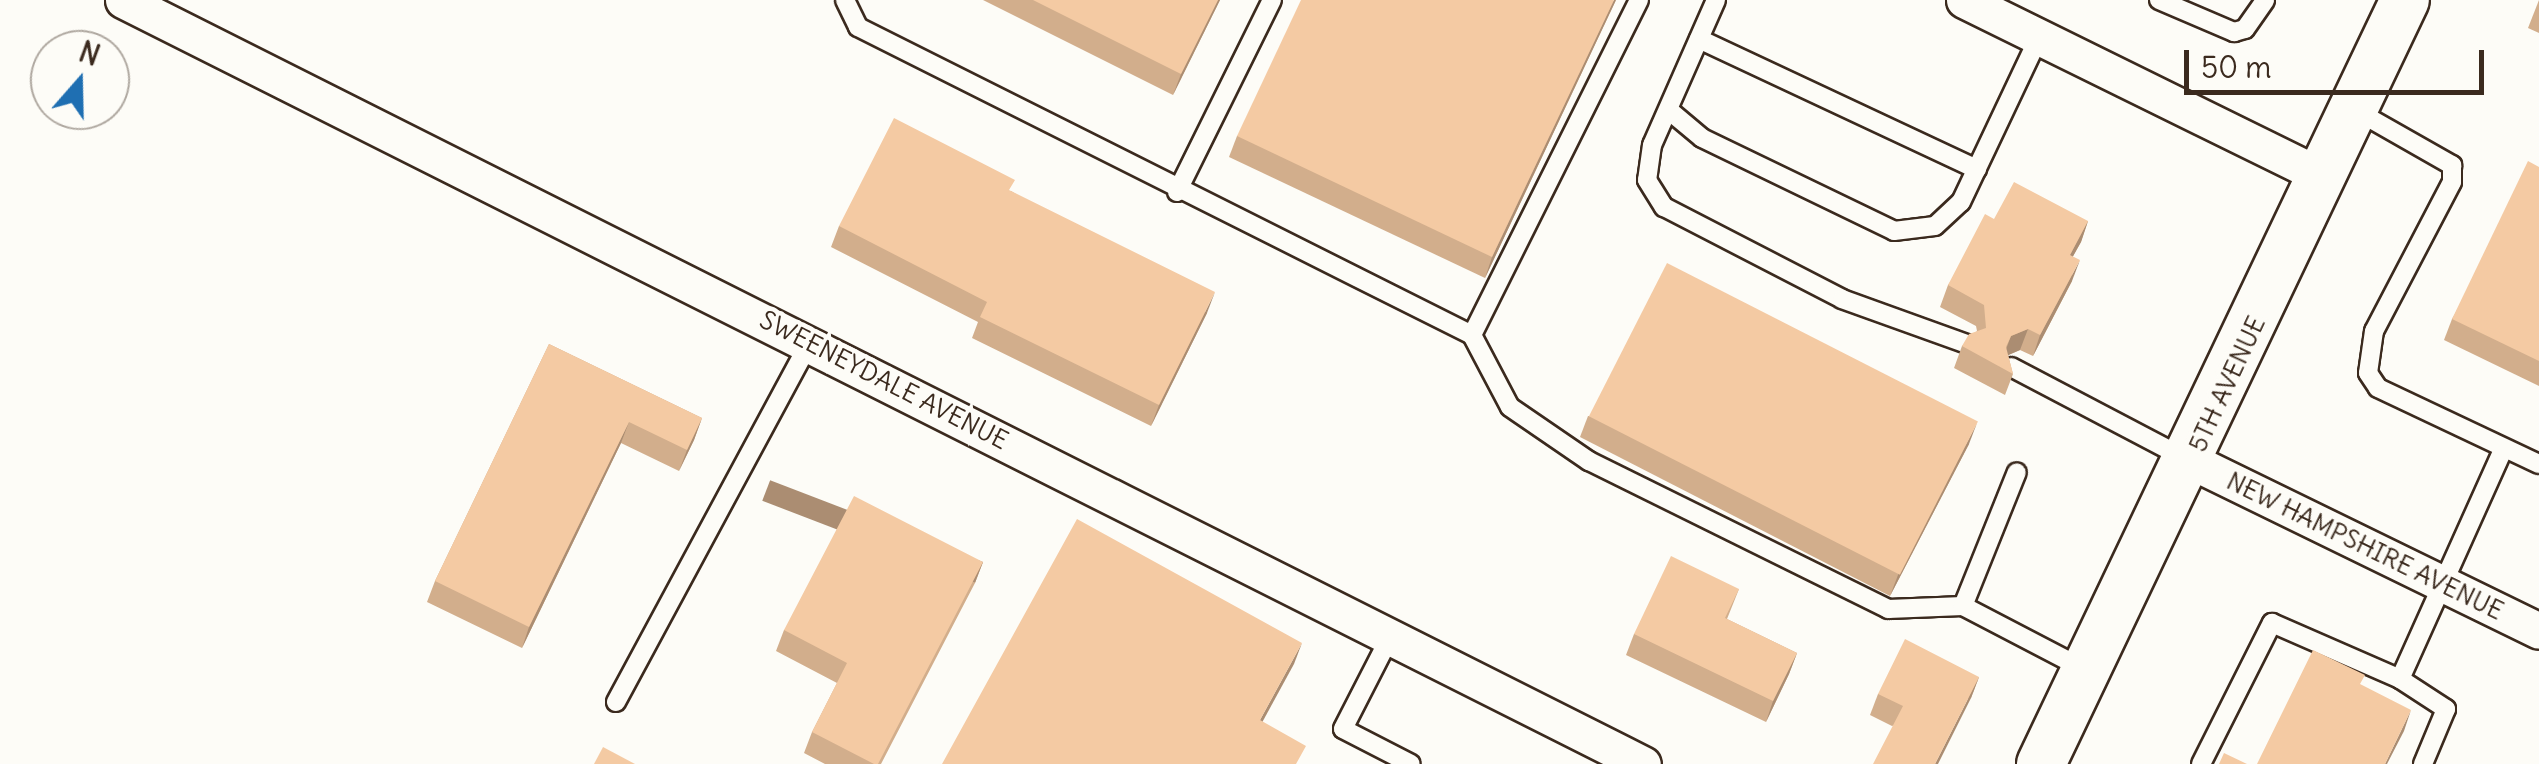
<!DOCTYPE html>
<html>
<head>
<meta charset="utf-8">
<style>
	body { margin:0 }
	#map { position:relative; width:2539px; height:764px; overflow:hidden; background:#fdfcf7; font-family:Delius,sans-serif }
	div>[style] { position:absolute }
	.roads { filter:drop-shadow(2px 0 #3b2a1e) drop-shadow(-2px 0 #3b2a1e) drop-shadow(0 2px #3b2a1e) drop-shadow(0 -2px #3b2a1e) }
	.service>* { height:18px; margin:-9px; padding:0 9px; transform-origin:9px; border-radius:9px; background:#fdfcf7 }
	.minor>* { height:35px; margin:-17.5px; padding:0 17.5px; transform-origin:17.5px; border-radius:17.5px; background:#fdfcf7 }
	.secondary>* { height:48px; margin:-24px; padding:0 24px; transform-origin:24px; border-radius:24px; background:#fdfcf7 }
	.wall>* { inset:0; background:#d2ae8c }
	.shaded-wall>* { inset:0; background:#ab8d72; transform-origin:0 0 }
	.building>* { inset:0; background:#f4caa3; transform-origin:0 0 }
	span { translate:-50% -50%; white-space:nowrap; text-align:center; line-height:1.15; -webkit-text-stroke:9px #fdfcf7; paint-order:stroke }
	.street-label { font-size:25px; color:#3b2a1e }
	.north { position:absolute; left:30px; top:30px; width:100px; height:100px; box-sizing:border-box; background:#fdfcf7; border:2px solid #afa8a0; border-radius:50%; rotate:20deg; font-size:28px; font-weight:700; line-height:40px; text-align:center; color:#3b2a1e }
	.north::after { content:''; display:block; margin:auto; width:35px; height:45px; background:#1f6fb2; clip-path:polygon(50% 0,100% 100%,50% 72%,0 100%) }
	.scale { position:absolute; left:2184px; top:50px; width:300px; height:45px; box-sizing:border-box; border:5px solid #3b2a1e; border-top:0; padding-left:12px; font-size:30px; line-height:35px; white-space:nowrap; color:#3b2a1e; -webkit-text-stroke:8px #fdfcf7; paint-order:stroke }
</style>
</head>
<body>
<div id="map">
	<div class="roads">
		<div class="service">
			<div style="left:845px;top:0;width:30px;rotate:64deg"></div>
			<div style="left:858px;top:27px;width:687px;rotate:26.64deg"></div>
			<div style="left:1472px;top:335px;width:374px;rotate:-63.5deg"></div>
			<div style="left:1716px;top:0;width:158px;rotate:113.8deg"></div>
			<div style="left:1652px;top:145px;width:35px;rotate:98deg"></div>
			<div style="left:1647px;top:180px;width:32px;rotate:58deg"></div>
			<div style="left:1664px;top:207px;width:200px;rotate:27.3deg"></div>
			<div style="left:1842px;top:299px;width:133px;rotate:19.8deg"></div>
			<div style="left:2159px;top:0;width:82px;rotate:23.1deg"></div>
			<div style="left:2234px;top:32px;width:11px;rotate:-15deg"></div>
			<div style="left:2245px;top:29px;width:35px;rotate:-55deg"></div>
			<div style="left:1699px;top:39px;width:307px;rotate:25.1deg"></div>
			<div style="left:2355px;top:110px;width:112px;rotate:29.6deg"></div>
			<div style="left:2452px;top:165px;width:17px;rotate:90deg"></div>
			<div style="left:2452px;top:182px;width:168px;rotate:117.6deg"></div>
			<div style="left:2374px;top:331px;width:42px;rotate:98.1deg"></div>
			<div style="left:2368px;top:373px;width:18px;rotate:56deg"></div>
			<div style="left:2378px;top:388px;width:178px;rotate:25.3deg"></div>
			<div style="left:1671px;top:112px;width:40px;rotate:40deg"></div>
			<div style="left:1702px;top:138px;width:213px;rotate:25.8deg"></div>
			<div style="left:1894px;top:231px;width:41px;rotate:-7deg"></div>
			<div style="left:1935px;top:226px;width:35px;rotate:-43deg"></div>
			<div style="left:1961px;top:202px;width:183px;rotate:-64.7deg"></div>
			<div style="left:1177px;top:192px;width:214px;rotate:-63.7deg"></div>
			<div style="left:1472px;top:335px;width:81px;rotate:62.2deg"></div>
			<div style="left:1510px;top:407px;width:96px;rotate:34.4deg"></div>
			<div style="left:1589px;top:461px;width:334px;rotate:26.3deg"></div>
			<div style="left:1888px;top:609px;width:75px;rotate:-2.3deg"></div>
			<div style="left:1963px;top:606px;width:139px;rotate:27.5deg"></div>
			<div style="left:2011px;top:367px;width:195px;rotate:27.7deg"></div>
			<div style="left:1963px;top:606px;width:144px;rotate:-68.1deg"></div>
			<div style="left:1390px;top:637px;width:103px;rotate:117.1deg"></div>
			<div style="left:1343px;top:729px;width:76px;rotate:27.2deg"></div>
			<div style="left:2400px;top:679px;width:55px;rotate:33.1deg"></div>
			<div style="left:2446px;top:709px;width:60px;rotate:112.7deg"></div>
			<div style="left:616px;top:702px;width:409px;rotate:-61.7deg"></div>
			<div style="left:2201px;top:764px;width:158px;rotate:-63.3deg"></div>
			<div style="left:2272px;top:623px;width:140px;rotate:23.6deg"></div>
			<div style="left:2400px;top:679px;width:253px;rotate:-65.8deg"></div>
		</div>
		<div class="minor">
			<div style="left:123px;top:0;width:1701px;rotate:26.69deg"></div>
			<div style="left:1964px;top:0;width:400px;rotate:26.2deg"></div>
			<div style="left:2191px;top:461px;width:387px;rotate:26deg"></div>
		</div>
		<div class="secondary">
			<div style="left:2041px;top:764px;width:846px;rotate:-64.53deg"></div>
		</div>
	</div>
	<div class="wall">
		<div style="clip-path:polygon(983px 0,1220px 0,1173px 95px)"></div>
		<div style="clip-path:polygon(1616px 0,1485px 278px,1229px 157px,1237px 136px)"></div>
		<div style="clip-path:polygon(2539px 0,2539px 33px,2528px 28px)"></div>
		<div style="clip-path:polygon(2539px 167px,2539px 386px,2444px 340px,2452px 319px)"></div>
		<div style="clip-path:polygon(1011px 191px,1207px 313px,1151px 426px,972px 338px,978px 322px,831px 247px,839px 226px)"></div>
		<div style="clip-path:polygon(1994px 219px,2088px 221px,2081px 242px,2073px 256px,2072px 281px,2033px 356px,2020px 350px,2008px 355px,2013px 374px,2005px 395px,1954px 368px,1962px 346px,1977px 331px,1976px 326px,1940px 307px,1948px 285px)"></div>
		<div style="clip-path:polygon(549px 344px,702px 418px,694px 440px,679px 471px,621px 443px,522px 648px,427px 602px,435px 581px)"></div>
		<div style="clip-path:polygon(1588px 416px,1969px 444px,1890px 596px,1580px 437px)"></div>
		<div style="clip-path:polygon(983px 562px,975px 583px,881px 764px,825px 764px,804px 753px,812px 732px,837px 683px,776px 651px,784px 630px)"></div>
		<div style="clip-path:polygon(1739px 589px,1727px 619px,1797px 653px,1789px 674px,1766px 722px,1626px 655px,1634px 634px)"></div>
		<div style="clip-path:polygon(1979px 677px,1971px 698px,1892px 726px,1870px 715px,1878px 694px)"></div>
	</div>
	<div class="shaded-wall">
		<div style="clip-path:polygon(1218px 0,1220px 0,1173px 95px,1181px 74px)"></div>
		<div style="clip-path:polygon(1614px 0,1616px 0,1485px 278px,1492px 257px)"></div>
		<div style="clip-path:polygon(2088px 221px,2081px 242px,2062px 276px,2070px 255px)"></div>
		<div style="clip-path:polygon(2080px 260px,2072px 281px,2033px 356px,2040px 335px)"></div>
		<div style="clip-path:polygon(1215px 292px,1207px 313px,1151px 426px,1159px 405px)"></div>
		<div style="clip-path:polygon(2028px 329px,2020px 350px,2004px 357px,1999px 368px,2011px 336px)"></div>
		<div style="clip-path:polygon(702px 418px,694px 440px,679px 471px,687px 450px)"></div>
		<div style="clip-path:polygon(629px 422px,621px 443px,522px 648px,529px 627px)"></div>
		<div style="clip-path:polygon(1977px 423px,1969px 444px,1890px 596px,1898px 575px)"></div>
		<div style="left:983px;top:562px;width:22px;height:228px;rotate:111deg"></div>
		<div style="clip-path:polygon(1302px 643px,1294px 664px,1252px 741px,1260px 720px)"></div>
		<div style="clip-path:polygon(1797px 653px,1789px 674px,1766px 722px,1773px 701px)"></div>
		<div style="clip-path:polygon(1979px 677px,1971px 698px,1938px 764px,1935px 764px)"></div>
		<div style="clip-path:polygon(2411px 710px,2404px 731px,2387px 764px,2385px 764px)"></div>
	</div>
	<div class="building">
		<div style="clip-path:polygon(1033px 0,1218px 0,1181px 74px)"></div>
		<div style="clip-path:polygon(1301px 0,1614px 0,1492px 257px,1237px 136px)"></div>
		<div style="clip-path:polygon(894px 118px,1015px 180px,1009px 190px,1215px 292px,1159px 405px,980px 317px,987px 302px,839px 226px)"></div>
		<div style="clip-path:polygon(2528px 161px,2539px 167px,2539px 361px,2452px 319px)"></div>
		<div style="clip-path:polygon(2014px 182px,2088px 221px,2070px 255px,2080px 260px,2040px 335px,2028px 329px,2011px 336px,2006px 347px,2013px 374px,1962px 346px,1969px 334px,1986px 328px,1984px 305px,1948px 285px,1985px 214px,1994px 219px)"></div>
		<div style="left:1667px;top:263px;width:349px;height:172px;rotate:27deg"></div>
		<div style="clip-path:polygon(549px 344px,702px 418px,687px 450px,629px 422px,529px 627px,435px 581px)"></div>
		<div style="clip-path:polygon(854px 496px,983px 562px,878px 764px,874px 764px,812px 732px,847px 663px,784px 630px)"></div>
		<div style="clip-path:polygon(1077px 519px,1302px 643px,1260px 720px,1306px 746px,1296px 764px,942px 764px)"></div>
		<div style="clip-path:polygon(1671px 556px,1739px 589px,1725px 618px,1797px 653px,1773px 701px,1634px 634px)"></div>
		<div style="clip-path:polygon(1905px 639px,1979px 677px,1935px 764px,1873px 764px,1903px 706px,1878px 694px)"></div>
		<div style="clip-path:polygon(2313px 650px,2365px 675px,2360px 684px,2411px 710px,2385px 764px,2257px 764px)"></div>
		<div style="clip-path:polygon(603px 747px,635px 764px,594px 764px)"></div>
		<div style="clip-path:polygon(2224px 753px,2247px 764px,2219px 764px)"></div>
	</div>
	<div class="street-label">
		<span style="left:884px;top:380px;rotate:27deg">SWEENEYDALE AVENUE</span>
		<span style="left:2227px;top:384px;rotate:-65deg">5TH AVENUE</span>
		<span style="left:2365px;top:546px;rotate:26deg">NEW HAMPSHIRE AVENUE</span>
	</div>
	<div class="north">N</div>
	<div class="scale">50 m</div>
</div>
</body>
</html>
